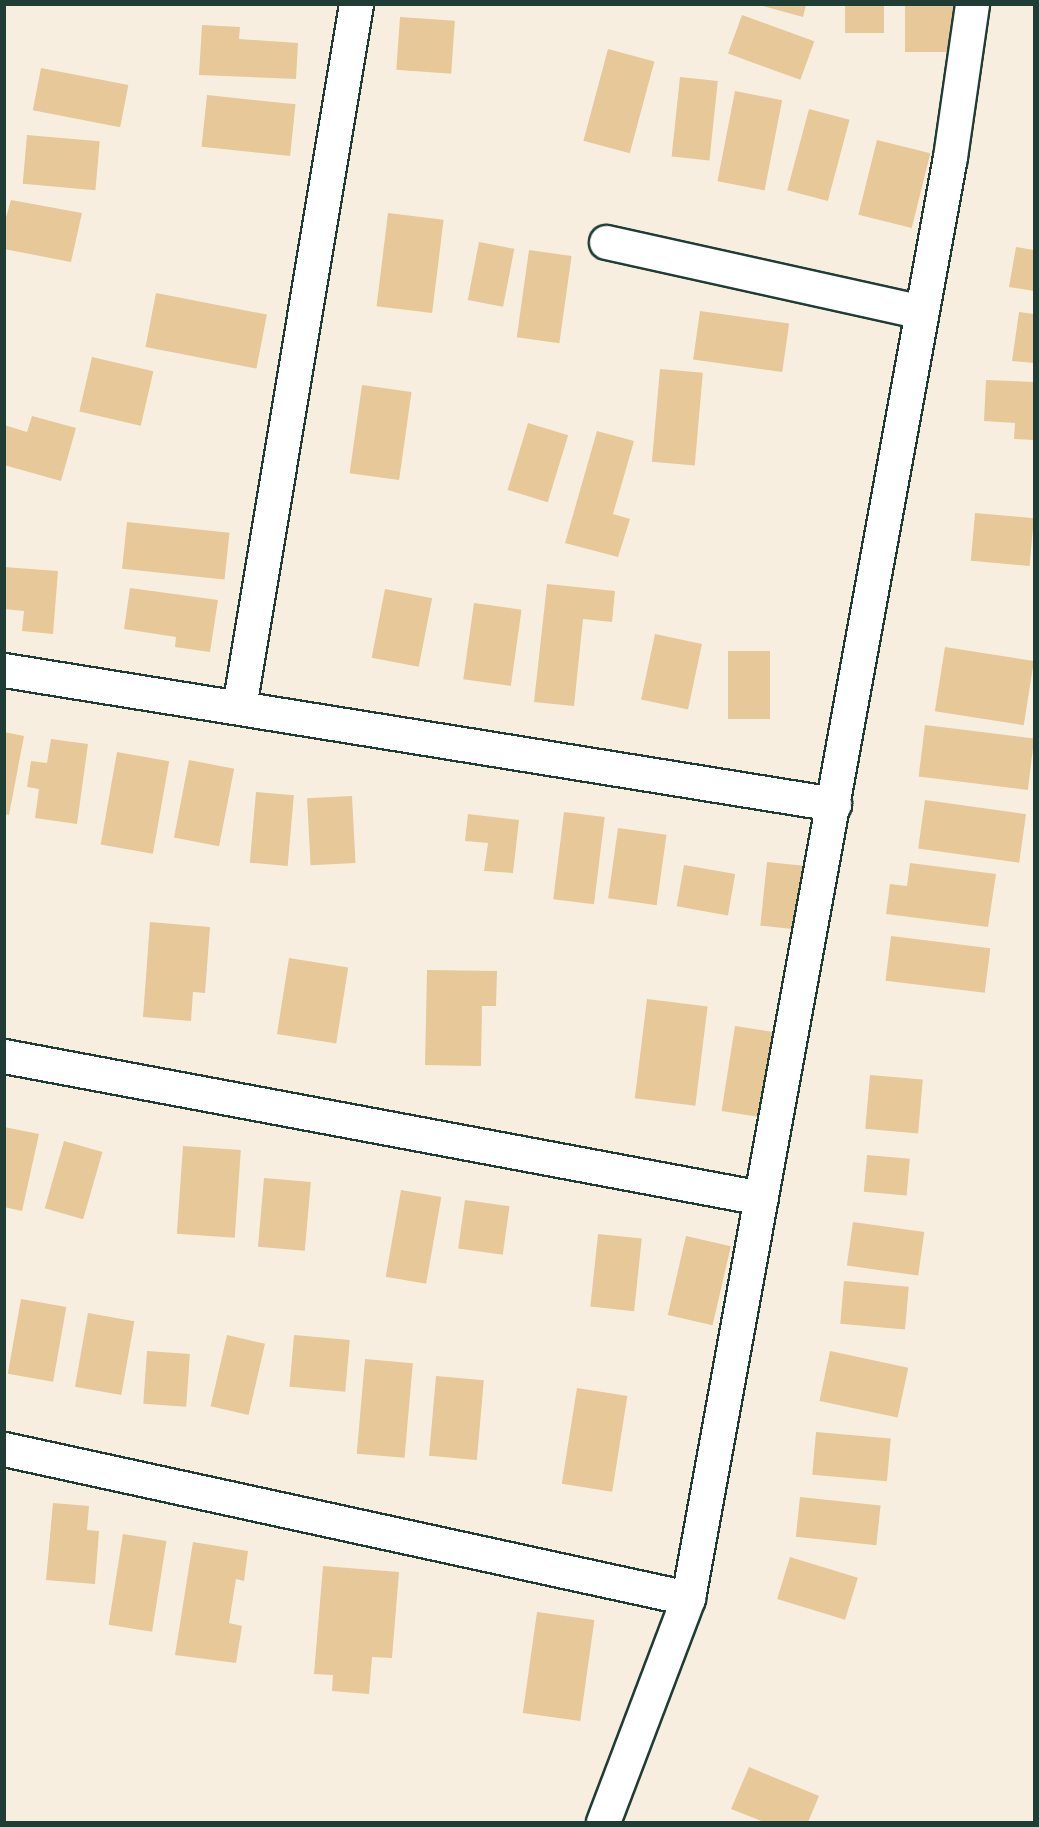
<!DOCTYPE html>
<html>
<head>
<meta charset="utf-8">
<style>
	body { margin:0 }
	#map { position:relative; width:1039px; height:1827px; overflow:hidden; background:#f8eee0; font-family:Pangolin,sans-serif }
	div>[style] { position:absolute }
	.building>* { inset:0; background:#e6c899; transform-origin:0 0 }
	.roads { filter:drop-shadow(2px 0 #1f3d34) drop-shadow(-2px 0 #1f3d34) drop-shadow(0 2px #1f3d34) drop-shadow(0 -2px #1f3d34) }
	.street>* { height:33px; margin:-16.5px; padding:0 16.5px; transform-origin:16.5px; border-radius:16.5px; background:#fff }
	span { translate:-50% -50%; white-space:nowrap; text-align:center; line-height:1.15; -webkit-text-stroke:6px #fff; paint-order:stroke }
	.frame { position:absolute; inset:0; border:6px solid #1f3d34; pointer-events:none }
</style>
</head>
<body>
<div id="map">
	<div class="building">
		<div style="left:845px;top:4px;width:39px;height:29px"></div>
		<div style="left:905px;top:4px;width:52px;height:48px"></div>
		<div style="clip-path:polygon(759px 5px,806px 5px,803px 17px)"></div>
		<div style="left:742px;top:15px;width:77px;height:41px;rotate:20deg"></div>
		<div style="left:400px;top:17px;width:55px;height:53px;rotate:4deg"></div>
		<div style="clip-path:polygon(202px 25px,240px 27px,239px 39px,298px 43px,296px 79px,199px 75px)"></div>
		<div style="left:608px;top:49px;width:48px;height:95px;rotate:15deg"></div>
		<div style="left:41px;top:68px;width:89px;height:43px;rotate:11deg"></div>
		<div style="left:680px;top:77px;width:38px;height:80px;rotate:6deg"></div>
		<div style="left:735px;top:91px;width:48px;height:92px;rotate:11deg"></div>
		<div style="left:207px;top:95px;width:89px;height:52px;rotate:6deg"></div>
		<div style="left:809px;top:109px;width:42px;height:84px;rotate:15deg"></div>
		<div style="left:27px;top:135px;width:73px;height:49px;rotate:5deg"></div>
		<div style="left:877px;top:140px;width:55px;height:77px;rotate:14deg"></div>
		<div style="clip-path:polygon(11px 200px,82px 213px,71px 262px,4px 249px,4px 224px)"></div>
		<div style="left:388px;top:213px;width:56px;height:94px;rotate:7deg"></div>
		<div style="left:479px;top:242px;width:36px;height:59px;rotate:11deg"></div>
		<div style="clip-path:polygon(1016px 247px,1034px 250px,1034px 291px,1009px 287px)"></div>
		<div style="left:529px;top:250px;width:43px;height:88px;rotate:8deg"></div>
		<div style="left:156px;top:293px;width:113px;height:55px;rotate:11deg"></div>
		<div style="left:700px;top:311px;width:90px;height:49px;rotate:8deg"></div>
		<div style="clip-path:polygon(1019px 312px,1034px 314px,1034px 363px,1012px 361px)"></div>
		<div style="left:92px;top:357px;width:63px;height:56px;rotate:13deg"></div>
		<div style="left:660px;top:369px;width:43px;height:93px;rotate:5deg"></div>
		<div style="clip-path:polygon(986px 380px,1034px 382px,1034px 440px,1014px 439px,1015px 423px,984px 421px)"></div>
		<div style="left:362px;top:385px;width:50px;height:89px;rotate:8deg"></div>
		<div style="clip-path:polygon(32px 416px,76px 428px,61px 481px,4px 465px,4px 425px,27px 432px)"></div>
		<div style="left:528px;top:423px;width:42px;height:70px;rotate:17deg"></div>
		<div style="clip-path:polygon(597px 431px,634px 441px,613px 514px,630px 519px,618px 557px,565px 543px)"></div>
		<div style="left:975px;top:513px;width:59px;height:48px;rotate:5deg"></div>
		<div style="left:127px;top:522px;width:103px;height:47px;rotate:6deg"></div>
		<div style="clip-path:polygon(4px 567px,58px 571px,53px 634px,22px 631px,24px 611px,4px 609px)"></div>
		<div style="clip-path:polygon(547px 584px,615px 591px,612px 622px,583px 619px,574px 706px,534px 702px)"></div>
		<div style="clip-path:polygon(130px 588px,218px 600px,210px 652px,175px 647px,176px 637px,124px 629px)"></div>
		<div style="left:385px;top:589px;width:48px;height:70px;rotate:11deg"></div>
		<div style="left:474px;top:603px;width:48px;height:77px;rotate:8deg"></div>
		<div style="left:655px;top:634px;width:48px;height:67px;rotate:12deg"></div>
		<div style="left:945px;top:647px;width:90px;height:65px;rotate:9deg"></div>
		<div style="left:728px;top:651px;width:42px;height:68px"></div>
		<div style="left:925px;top:725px;width:110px;height:52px;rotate:7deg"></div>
		<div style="clip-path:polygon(4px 732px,24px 736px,9px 815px,4px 814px)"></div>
		<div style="clip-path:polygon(51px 739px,88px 744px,77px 824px,35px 818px,39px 789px,27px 787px,31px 761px,47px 763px)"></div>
		<div style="left:117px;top:752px;width:53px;height:94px;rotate:10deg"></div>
		<div style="left:189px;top:760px;width:46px;height:79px;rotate:11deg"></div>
		<div style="left:256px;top:792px;width:38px;height:71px;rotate:5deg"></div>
		<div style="left:352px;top:796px;width:67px;height:45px;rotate:87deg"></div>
		<div style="left:925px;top:800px;width:102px;height:49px;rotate:8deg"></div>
		<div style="left:564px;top:812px;width:41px;height:88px;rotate:7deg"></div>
		<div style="clip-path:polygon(468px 814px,519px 820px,513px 873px,484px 871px,488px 843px,465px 841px)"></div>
		<div style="left:618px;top:828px;width:49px;height:71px;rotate:8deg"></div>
		<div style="left:767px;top:862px;width:44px;height:64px;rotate:6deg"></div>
		<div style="clip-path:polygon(910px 863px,996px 874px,988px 927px,886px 914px,890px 884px,907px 886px)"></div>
		<div style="left:684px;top:865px;width:52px;height:42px;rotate:10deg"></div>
		<div style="clip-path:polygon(150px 922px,210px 927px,205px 993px,193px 992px,191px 1021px,143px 1017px)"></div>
		<div style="left:891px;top:936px;width:100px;height:45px;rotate:7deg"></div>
		<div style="left:289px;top:958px;width:60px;height:77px;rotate:9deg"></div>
		<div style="clip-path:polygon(427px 970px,497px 971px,496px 1006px,482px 1006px,481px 1066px,425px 1065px)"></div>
		<div style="left:647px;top:999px;width:61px;height:100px;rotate:7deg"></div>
		<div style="left:735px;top:1026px;width:44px;height:86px;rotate:9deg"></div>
		<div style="left:870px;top:1075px;width:53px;height:54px;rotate:5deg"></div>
		<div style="clip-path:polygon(4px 1127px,39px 1134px,22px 1211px,4px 1207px)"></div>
		<div style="left:64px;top:1141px;width:40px;height:70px;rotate:16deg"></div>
		<div style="left:183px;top:1146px;width:58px;height:88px;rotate:4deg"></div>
		<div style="left:867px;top:1155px;width:43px;height:37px;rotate:5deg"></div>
		<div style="left:264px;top:1178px;width:47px;height:69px;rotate:5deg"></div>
		<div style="left:401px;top:1190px;width:41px;height:88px;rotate:10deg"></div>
		<div style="left:465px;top:1200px;width:45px;height:49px;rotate:8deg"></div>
		<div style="left:853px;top:1222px;width:72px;height:44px;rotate:8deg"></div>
		<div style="left:598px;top:1234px;width:44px;height:73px;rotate:6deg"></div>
		<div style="left:686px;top:1236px;width:46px;height:81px;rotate:13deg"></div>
		<div style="left:844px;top:1281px;width:65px;height:43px;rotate:5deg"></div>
		<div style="left:21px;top:1299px;width:46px;height:76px;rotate:10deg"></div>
		<div style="left:88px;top:1313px;width:47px;height:75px;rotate:10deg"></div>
		<div style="left:227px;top:1335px;width:39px;height:73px;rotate:13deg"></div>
		<div style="left:294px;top:1335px;width:56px;height:52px;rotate:5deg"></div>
		<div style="left:147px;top:1351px;width:43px;height:53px;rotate:4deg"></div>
		<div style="left:830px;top:1351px;width:80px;height:51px;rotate:12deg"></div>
		<div style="left:365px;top:1359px;width:48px;height:95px;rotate:5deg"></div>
		<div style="left:436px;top:1376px;width:48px;height:80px;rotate:5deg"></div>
		<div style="left:577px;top:1388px;width:51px;height:97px;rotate:9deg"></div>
		<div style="left:816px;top:1432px;width:75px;height:43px;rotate:5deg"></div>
		<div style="left:800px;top:1497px;width:81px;height:40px;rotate:6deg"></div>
		<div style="clip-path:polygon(53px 1503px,89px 1506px,87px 1530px,99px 1531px,95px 1584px,46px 1580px)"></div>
		<div style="left:123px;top:1534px;width:44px;height:92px;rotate:9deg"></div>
		<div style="clip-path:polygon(193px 1542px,248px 1551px,244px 1581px,236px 1579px,229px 1623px,242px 1626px,236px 1663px,175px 1655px)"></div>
		<div style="left:790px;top:1557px;width:71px;height:44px;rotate:17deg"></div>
		<div style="clip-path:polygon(323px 1566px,399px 1572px,392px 1658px,372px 1657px,369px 1694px,332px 1691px,333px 1675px,314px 1674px)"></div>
		<div style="left:537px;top:1612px;width:58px;height:102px;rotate:8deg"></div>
		<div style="clip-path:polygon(749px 1767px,819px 1796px,808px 1822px,764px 1822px,731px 1809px)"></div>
	</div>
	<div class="roads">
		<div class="street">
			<div style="left:606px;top:242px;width:323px;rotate:12.5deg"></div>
			<div style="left:4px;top:670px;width:841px;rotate:9.17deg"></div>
			<div style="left:239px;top:707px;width:713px;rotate:-80.55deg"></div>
			<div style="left:4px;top:1056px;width:770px;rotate:10.62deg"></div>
			<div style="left:4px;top:1449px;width:700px;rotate:12.29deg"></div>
			<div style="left:603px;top:1822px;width:240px;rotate:-69.2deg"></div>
			<div style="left:688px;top:1598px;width:1465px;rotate:-79.7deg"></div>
			<div style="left:950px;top:157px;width:155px;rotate:-81.8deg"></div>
		</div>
	</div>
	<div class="frame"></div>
</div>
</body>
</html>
